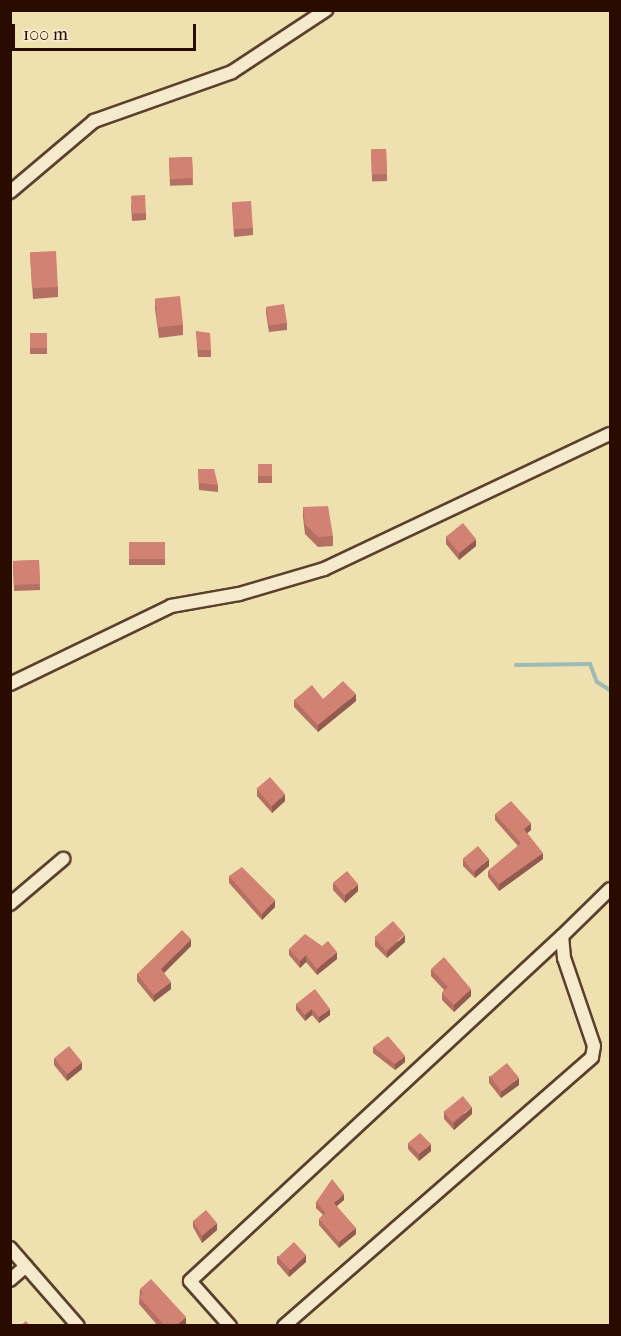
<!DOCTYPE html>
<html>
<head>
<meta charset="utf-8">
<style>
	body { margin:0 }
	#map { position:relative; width:621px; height:1336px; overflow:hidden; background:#efe0b0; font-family:"IM FELL French Canon",serif }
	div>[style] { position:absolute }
	.stream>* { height:4px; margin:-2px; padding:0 2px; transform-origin:2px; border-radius:2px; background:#9dbbb5 }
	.roads { filter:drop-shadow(2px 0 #5b402c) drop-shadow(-2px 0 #5b402c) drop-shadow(0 2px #5b402c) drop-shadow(0 -2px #5b402c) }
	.street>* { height:12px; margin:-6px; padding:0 6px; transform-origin:6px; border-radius:6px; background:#f5ebcc }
	.wall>* { inset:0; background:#b47062; transform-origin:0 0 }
	.shaded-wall>* { inset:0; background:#925b50 }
	.building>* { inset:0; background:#d18272; transform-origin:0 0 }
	span { translate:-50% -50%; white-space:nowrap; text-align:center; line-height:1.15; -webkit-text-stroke:4.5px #f5ebcc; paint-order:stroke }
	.frame { position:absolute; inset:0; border:12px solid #2a0b00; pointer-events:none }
	.scale { position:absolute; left:12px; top:24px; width:184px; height:27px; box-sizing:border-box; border:3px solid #2a0b00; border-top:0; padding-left:8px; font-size:18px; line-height:21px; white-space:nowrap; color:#2a0b00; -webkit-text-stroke:4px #f5ebcc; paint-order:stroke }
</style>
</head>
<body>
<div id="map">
	<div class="stream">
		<div style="left:516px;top:665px;width:74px;rotate:-0.8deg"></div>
		<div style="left:590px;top:664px;width:19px;rotate:69deg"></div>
		<div style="left:597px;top:682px;width:15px;rotate:32deg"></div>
	</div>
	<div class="roads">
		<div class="street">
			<div style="left:10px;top:192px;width:110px;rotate:-40.2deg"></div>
			<div style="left:94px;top:121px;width:146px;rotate:-19.5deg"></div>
			<div style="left:232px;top:72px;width:113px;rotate:-33.4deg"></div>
			<div style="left:10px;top:684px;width:179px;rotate:-25.8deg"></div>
			<div style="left:171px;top:606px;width:69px;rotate:-10deg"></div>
			<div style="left:239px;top:594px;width:89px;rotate:-16.4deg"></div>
			<div style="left:324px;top:569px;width:316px;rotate:-25.3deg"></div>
			<div style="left:10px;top:904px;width:70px;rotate:-40.3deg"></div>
			<div style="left:10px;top:1248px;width:103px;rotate:48.9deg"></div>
			<div style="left:10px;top:1280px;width:21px;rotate:-41deg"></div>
			<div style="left:230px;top:1326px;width:60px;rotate:-131.6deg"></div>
			<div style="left:190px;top:1281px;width:507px;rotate:-42.84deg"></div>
			<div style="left:284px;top:1326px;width:409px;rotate:-41.1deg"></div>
			<div style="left:592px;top:1057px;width:11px;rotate:-80deg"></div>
			<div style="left:594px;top:1046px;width:93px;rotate:-108.8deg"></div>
			<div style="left:564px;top:958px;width:22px;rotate:-95deg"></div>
			<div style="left:562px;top:936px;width:67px;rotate:-44.4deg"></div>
		</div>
	</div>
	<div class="wall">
		<div style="left:386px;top:149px;width:32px;height:15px;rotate:88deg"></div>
		<div style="left:192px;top:157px;width:28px;height:23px;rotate:88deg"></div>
		<div style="clip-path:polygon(131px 203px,146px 213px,146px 220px,132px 221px)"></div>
		<div style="clip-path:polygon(232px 203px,253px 228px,253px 235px,234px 237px)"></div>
		<div style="clip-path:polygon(30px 253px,58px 287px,58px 297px,33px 299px)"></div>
		<div style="clip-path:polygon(155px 299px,183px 325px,183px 335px,159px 338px,155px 309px)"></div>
		<div style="clip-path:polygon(266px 307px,287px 323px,287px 330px,269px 332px,266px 313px)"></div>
		<div style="clip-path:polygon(196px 331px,211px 350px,211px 357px,198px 357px)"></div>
		<div style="left:30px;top:333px;width:17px;height:21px"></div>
		<div style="left:258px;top:464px;width:14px;height:19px"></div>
		<div style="clip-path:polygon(198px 469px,218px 485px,218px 492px,199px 490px)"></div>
		<div style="clip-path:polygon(303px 507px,333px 536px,333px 546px,318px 547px,305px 534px,303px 517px)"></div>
		<div style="clip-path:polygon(446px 537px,476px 546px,459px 560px,446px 544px)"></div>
		<div style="left:165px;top:542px;width:23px;height:36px;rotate:90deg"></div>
		<div style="left:39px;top:560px;width:30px;height:26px;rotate:88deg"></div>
		<div style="clip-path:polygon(323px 699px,356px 701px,318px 732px,294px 707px,294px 700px)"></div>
		<div style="clip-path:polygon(257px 789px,285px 801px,272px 813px,257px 796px)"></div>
		<div style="clip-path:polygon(495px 814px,531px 830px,527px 833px,543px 859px,499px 891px,488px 877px,488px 871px,518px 846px,495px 820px)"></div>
		<div style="clip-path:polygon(463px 859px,489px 866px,475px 878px,463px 866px)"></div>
		<div style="clip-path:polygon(229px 876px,275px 907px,262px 920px,229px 883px)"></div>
		<div style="clip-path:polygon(333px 883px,358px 891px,345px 903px,333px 890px)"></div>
		<div style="clip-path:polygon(375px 939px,405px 942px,387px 958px,375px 946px)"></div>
		<div style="clip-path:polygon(191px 946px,164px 973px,171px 989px,154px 1002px,137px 981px,137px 974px)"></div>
		<div style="clip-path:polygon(289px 949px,337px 959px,317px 975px,306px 962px,300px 968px,289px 955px)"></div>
		<div style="clip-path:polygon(431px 969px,471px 996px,454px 1012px,442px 1000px,442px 993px,444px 990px,431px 976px)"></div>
		<div style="clip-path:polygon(296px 1004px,330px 1015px,319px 1023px,312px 1015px,305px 1021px,296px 1010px)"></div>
		<div style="clip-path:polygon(373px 1047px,405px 1062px,395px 1070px,373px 1053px)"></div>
		<div style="clip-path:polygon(54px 1058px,82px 1069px,67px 1081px,54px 1065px)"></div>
		<div style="clip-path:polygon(489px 1076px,519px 1085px,501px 1098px,489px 1083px)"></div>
		<div style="clip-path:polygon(444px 1112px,472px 1114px,454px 1130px,444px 1119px)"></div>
		<div style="clip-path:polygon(408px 1143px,431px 1151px,419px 1161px,408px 1149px)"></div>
		<div style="clip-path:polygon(344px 1200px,337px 1206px,356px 1234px,339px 1248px,319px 1225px,319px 1219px,323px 1215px,316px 1208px,316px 1202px)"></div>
		<div style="clip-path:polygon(193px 1221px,217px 1230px,202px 1243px,193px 1227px)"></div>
		<div style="clip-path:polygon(277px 1256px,306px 1262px,289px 1277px,277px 1263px)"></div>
		<div style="clip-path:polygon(140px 1289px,186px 1324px,184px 1326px,158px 1326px,139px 1304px)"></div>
	</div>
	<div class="shaded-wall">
		<div style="clip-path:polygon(476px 539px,476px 546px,459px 560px,459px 553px)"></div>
		<div style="clip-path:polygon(356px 694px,356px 701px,318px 732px,318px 725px)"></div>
		<div style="clip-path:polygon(285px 794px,285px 801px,272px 813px,272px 806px)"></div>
		<div style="clip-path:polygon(531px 823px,531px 830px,524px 836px,524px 829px)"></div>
		<div style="clip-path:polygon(543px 853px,543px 859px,499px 891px,499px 884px)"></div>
		<div style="clip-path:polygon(489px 859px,489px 866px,475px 878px,475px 871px)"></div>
		<div style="clip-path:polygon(358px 884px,358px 891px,345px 903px,345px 896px)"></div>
		<div style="clip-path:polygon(275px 900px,275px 907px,262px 920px,262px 914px)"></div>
		<div style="clip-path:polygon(405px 935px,405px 942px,387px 958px,387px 952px)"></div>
		<div style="clip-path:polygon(191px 939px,191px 946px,161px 976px,161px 969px)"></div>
		<div style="clip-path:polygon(337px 952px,337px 959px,317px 975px,317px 969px)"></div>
		<div style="clip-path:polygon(306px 955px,306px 962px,300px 968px,300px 961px)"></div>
		<div style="clip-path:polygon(171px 982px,171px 989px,154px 1002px,154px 995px)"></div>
		<div style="clip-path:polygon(471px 989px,471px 996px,454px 1012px,454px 1005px)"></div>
		<div style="clip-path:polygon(312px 1009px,312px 1015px,305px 1021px,305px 1015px)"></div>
		<div style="clip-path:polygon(330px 1009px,330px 1015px,319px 1023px,319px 1017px)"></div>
		<div style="clip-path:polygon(405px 1056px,405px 1062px,395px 1070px,395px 1064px)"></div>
		<div style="clip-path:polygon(82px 1062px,82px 1069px,67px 1081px,67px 1074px)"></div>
		<div style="clip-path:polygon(519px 1078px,519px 1085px,501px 1098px,501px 1091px)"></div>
		<div style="clip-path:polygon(472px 1107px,472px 1114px,454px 1130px,454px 1123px)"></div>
		<div style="clip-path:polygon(431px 1144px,431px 1151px,419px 1161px,419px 1154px)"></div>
		<div style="clip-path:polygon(344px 1194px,344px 1200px,334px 1208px,334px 1203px)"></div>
		<div style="clip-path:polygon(217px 1223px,217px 1230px,202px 1243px,202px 1236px)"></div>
		<div style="clip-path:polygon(356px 1228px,356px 1234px,339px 1248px,339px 1242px)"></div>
		<div style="clip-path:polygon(306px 1255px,306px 1262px,289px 1277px,289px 1270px)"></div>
		<div style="clip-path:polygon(186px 1317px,186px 1324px,184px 1326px,176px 1326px)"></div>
	</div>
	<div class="building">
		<div style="left:386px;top:149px;width:25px;height:15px;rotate:88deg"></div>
		<div style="left:192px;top:157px;width:21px;height:23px;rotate:87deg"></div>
		<div style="left:145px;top:195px;width:18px;height:14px;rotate:87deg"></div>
		<div style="left:251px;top:201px;width:27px;height:19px;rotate:86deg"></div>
		<div style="left:56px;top:251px;width:36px;height:26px;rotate:87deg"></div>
		<div style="left:180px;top:296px;width:29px;height:25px;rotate:84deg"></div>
		<div style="left:284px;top:304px;width:19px;height:18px;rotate:81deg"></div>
		<div style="clip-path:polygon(196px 331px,210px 333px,211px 350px,198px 350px)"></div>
		<div style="left:30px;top:333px;width:17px;height:15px"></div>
		<div style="left:258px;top:464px;width:14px;height:12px"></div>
		<div style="clip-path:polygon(198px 469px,214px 469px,218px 485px,199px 483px)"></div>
		<div style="clip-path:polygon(328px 506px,333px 536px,318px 537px,305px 524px,303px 507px)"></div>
		<div style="left:463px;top:523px;width:21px;height:22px;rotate:51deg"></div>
		<div style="left:165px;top:542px;width:17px;height:36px;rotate:90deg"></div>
		<div style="left:39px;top:560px;width:24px;height:26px;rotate:88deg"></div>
		<div style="clip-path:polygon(343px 681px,356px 694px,318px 725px,294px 700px,312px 685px,323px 699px)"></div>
		<div style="left:270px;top:777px;width:23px;height:18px;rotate:49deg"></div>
		<div style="clip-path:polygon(511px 801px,531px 823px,524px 829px,543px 853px,499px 884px,488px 871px,521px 843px,495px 814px)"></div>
		<div style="left:478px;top:846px;width:17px;height:20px;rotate:50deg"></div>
		<div style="clip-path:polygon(242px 867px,275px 900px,262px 914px,229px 876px)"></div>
		<div style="left:347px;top:871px;width:17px;height:18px;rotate:50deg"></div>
		<div style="left:393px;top:921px;width:18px;height:25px;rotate:49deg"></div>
		<div style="clip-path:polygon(182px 930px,191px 939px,161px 969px,171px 982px,154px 995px,137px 974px)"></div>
		<div style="clip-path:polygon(305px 934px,322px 946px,328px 941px,337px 952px,317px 969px,306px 955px,300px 961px,289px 949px)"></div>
		<div style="clip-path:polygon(444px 957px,471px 989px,454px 1005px,442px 993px,448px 987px,431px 969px)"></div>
		<div style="clip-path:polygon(315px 989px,330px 1009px,319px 1017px,312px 1009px,305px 1015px,296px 1004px)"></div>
		<div style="clip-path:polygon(388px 1036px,405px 1056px,395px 1064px,373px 1047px)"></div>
		<div style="left:69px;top:1046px;width:21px;height:19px;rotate:51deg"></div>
		<div style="left:507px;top:1063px;width:19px;height:22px;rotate:51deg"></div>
		<div style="left:463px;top:1096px;width:14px;height:25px;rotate:51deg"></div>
		<div style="clip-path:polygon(420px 1133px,431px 1144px,419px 1154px,408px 1143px)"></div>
		<div style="clip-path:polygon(332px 1179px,344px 1194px,334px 1203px,356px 1228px,339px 1242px,319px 1219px,326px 1213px,316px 1202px)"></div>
		<div style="clip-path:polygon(206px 1210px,217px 1223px,202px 1236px,193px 1221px)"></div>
		<div style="left:294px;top:1242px;width:18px;height:22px;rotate:47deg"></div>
		<div style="clip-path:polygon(151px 1279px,186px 1317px,176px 1326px,165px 1326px,139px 1297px,143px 1293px,140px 1289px)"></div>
		<div style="clip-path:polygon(26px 1321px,30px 1326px,20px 1326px)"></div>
	</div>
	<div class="frame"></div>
	<div class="scale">100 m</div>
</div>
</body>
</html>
